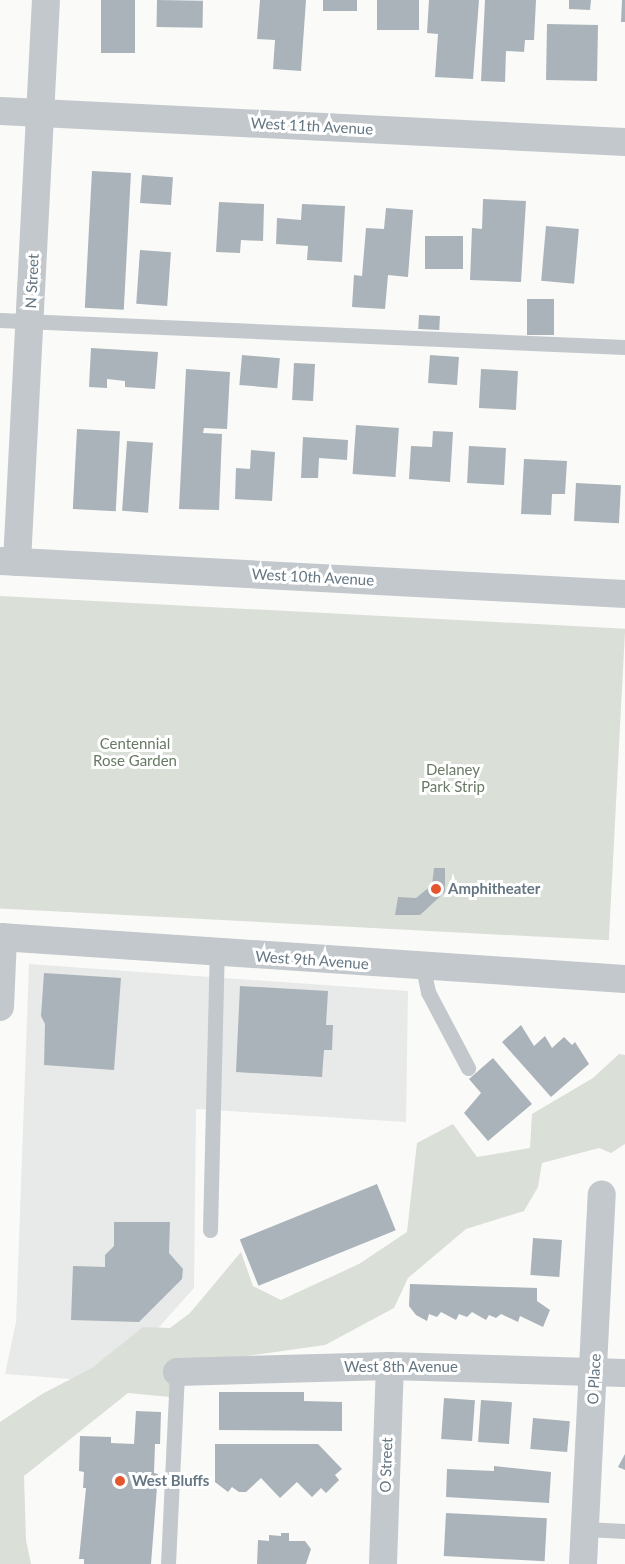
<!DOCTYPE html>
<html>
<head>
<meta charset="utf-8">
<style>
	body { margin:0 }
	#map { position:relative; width:625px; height:1564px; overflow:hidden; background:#fafaf8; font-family:Lato,sans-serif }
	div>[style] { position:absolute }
	.built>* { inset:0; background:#e8e9e9 }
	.green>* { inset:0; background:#dadfd7; transform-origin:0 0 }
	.building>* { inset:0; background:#aab3b9; transform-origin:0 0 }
	.service>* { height:15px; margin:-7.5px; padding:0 7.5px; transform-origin:7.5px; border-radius:7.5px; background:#c3c8cc }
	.minor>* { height:28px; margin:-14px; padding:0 14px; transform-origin:14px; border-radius:14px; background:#c3c8cc }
	.dots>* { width:16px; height:16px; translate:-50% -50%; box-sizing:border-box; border:3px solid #fff; border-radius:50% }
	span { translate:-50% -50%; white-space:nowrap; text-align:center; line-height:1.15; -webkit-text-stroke:6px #fff; paint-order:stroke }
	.street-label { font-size:15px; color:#657683 }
	.park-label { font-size:15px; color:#687a64 }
	.poi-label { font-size:15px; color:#657683; font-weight:700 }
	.left { translate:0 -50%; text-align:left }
</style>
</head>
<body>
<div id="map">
	<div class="built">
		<div style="clip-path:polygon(29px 964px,408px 991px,406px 1122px,196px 1109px,194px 1288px,110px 1382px,5px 1374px,16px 1322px)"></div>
	</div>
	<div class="green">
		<div style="left:0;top:596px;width:626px;height:312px;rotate:3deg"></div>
		<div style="clip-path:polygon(619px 1054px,625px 1055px,625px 1144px,611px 1153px,599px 1148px,542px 1163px,538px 1187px,524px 1211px,466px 1229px,408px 1278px,394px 1308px,325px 1345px,183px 1365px,181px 1398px,128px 1393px,24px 1476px,26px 1540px,31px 1564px,0 1564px,0 1422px,42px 1394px,92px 1368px,143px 1327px,170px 1328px,190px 1313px,241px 1252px,253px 1286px,281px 1300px,359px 1264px,407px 1232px,417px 1143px,453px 1124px,477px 1157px,530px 1148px,532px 1114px,593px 1078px)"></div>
	</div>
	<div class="building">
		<div style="left:101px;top:0;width:34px;height:53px"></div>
		<div style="left:157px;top:0;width:46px;height:27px;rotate:1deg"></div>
		<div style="clip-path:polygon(260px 0,306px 0,301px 71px,273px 69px,275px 40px,257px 39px)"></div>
		<div style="left:323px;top:0;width:34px;height:11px"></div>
		<div style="left:377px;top:0;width:42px;height:30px"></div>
		<div style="clip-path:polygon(429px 0,479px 0,473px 79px,435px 77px,438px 34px,427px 33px)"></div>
		<div style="clip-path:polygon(485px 0,536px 0,534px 40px,525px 40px,524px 52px,506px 51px,505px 82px,481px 81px)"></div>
		<div style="clip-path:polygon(569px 0,591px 0,590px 10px,569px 9px)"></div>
		<div style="clip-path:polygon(622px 0,625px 0,625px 22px,621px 22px)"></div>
		<div style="left:547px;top:24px;width:51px;height:56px;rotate:1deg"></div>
		<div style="left:92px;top:171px;width:39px;height:137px;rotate:3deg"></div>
		<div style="left:142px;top:175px;width:31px;height:28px;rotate:4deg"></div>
		<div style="clip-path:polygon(483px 199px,526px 201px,521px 282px,470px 280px,472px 228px,482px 229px)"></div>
		<div style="clip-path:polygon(219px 202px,264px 204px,263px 241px,241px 240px,240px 253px,216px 252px)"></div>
		<div style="clip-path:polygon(302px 204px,345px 206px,342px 262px,307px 260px,308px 246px,276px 244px,277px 218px,301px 220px)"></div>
		<div style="clip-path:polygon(386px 208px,413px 210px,408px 277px,388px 275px,385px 309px,352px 307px,354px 275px,362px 276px,366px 228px,384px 229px)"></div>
		<div style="left:546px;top:226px;width:33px;height:55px;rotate:5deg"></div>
		<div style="left:425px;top:236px;width:38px;height:33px"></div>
		<div style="left:140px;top:250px;width:31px;height:54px;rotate:4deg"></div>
		<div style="left:527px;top:299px;width:27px;height:36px"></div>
		<div style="left:419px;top:315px;width:21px;height:14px;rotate:3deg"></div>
		<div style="clip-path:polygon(91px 348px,158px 352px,155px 389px,125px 387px,125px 381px,107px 379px,107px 388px,89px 387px)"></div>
		<div style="left:242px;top:355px;width:38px;height:30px;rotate:5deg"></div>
		<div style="left:430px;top:355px;width:29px;height:28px;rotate:4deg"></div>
		<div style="left:294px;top:363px;width:21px;height:37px;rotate:3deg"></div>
		<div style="clip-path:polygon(186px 369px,230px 372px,227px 429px,204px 428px,203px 433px,222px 434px,219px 510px,179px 509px)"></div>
		<div style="left:481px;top:369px;width:37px;height:39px;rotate:3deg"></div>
		<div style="left:356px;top:425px;width:43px;height:49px;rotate:4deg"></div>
		<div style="left:77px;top:429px;width:43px;height:80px;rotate:3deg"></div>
		<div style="clip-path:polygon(433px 431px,453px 432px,450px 482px,409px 479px,411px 446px,432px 447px)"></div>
		<div style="clip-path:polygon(303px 437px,348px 440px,347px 460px,319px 458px,318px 478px,301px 478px)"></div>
		<div style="left:127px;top:441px;width:26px;height:70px;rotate:4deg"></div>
		<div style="left:469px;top:446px;width:37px;height:37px;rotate:3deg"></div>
		<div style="clip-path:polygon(251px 450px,275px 452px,272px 501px,235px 499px,236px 468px,250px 469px)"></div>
		<div style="clip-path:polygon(524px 459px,567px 461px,565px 494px,552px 494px,551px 515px,521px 514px)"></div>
		<div style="left:576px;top:483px;width:45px;height:38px;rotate:3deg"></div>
		<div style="clip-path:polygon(434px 868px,445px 868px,445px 892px,420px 915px,395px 915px,398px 897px,416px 898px,432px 885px)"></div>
		<div style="clip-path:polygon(44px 973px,121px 978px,114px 1070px,44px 1065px,45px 1024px,41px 1016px)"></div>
		<div style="clip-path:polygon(240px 986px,328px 991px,326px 1025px,333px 1025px,332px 1050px,324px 1050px,322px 1077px,236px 1072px)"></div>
		<div style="clip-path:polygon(521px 1025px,534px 1046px,545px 1036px,552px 1048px,564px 1037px,572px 1045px,575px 1042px,589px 1064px,551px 1097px,502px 1042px)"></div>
		<div style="clip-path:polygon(493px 1058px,532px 1104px,488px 1141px,464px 1113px,481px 1093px,469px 1079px)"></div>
		<div style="left:377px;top:1184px;width:50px;height:148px;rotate:68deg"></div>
		<div style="clip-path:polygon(114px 1222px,170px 1222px,169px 1253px,183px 1269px,182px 1279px,139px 1322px,71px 1320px,73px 1266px,105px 1267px,105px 1255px,114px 1246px)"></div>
		<div style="left:533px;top:1238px;width:29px;height:37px;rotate:4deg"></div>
		<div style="clip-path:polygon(410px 1284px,537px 1288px,537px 1301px,550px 1310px,543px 1327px,520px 1316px,518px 1322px,501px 1314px,496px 1318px,489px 1315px,486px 1320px,472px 1312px,467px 1317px,459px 1314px,456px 1320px,441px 1312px,437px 1317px,429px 1314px,427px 1321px,416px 1315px,409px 1306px)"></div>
		<div style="clip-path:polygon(219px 1392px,304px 1392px,304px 1401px,342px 1402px,342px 1431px,219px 1430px)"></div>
		<div style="left:444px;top:1398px;width:31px;height:41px;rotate:4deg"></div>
		<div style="left:481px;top:1400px;width:31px;height:42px;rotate:4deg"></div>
		<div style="clip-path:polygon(136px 1411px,161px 1412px,160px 1444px,155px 1444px,154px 1473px,158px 1474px,151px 1564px,84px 1564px,84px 1559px,79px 1559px,86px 1488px,83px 1488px,84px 1472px,79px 1471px,80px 1436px,111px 1437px,111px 1443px,134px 1444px)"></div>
		<div style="left:533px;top:1418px;width:37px;height:31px;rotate:5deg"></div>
		<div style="clip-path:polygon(215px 1444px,318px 1444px,342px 1469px,335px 1475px,339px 1480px,326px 1493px,321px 1488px,312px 1497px,297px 1482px,280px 1498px,261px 1478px,246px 1492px,239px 1492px,232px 1487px,228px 1492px,215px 1482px)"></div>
		<div style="clip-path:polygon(625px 1454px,625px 1470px,618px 1467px)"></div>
		<div style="clip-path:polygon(494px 1466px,551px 1472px,549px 1503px,446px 1497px,447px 1469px,494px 1471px)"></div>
		<div style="left:446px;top:1513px;width:101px;height:43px;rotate:3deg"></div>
		<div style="clip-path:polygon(281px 1533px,289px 1533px,289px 1541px,305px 1541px,311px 1549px,306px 1564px,257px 1564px,258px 1540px,269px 1541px,269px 1535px,281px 1536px)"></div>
	</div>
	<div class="service">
		<div style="left:0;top:320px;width:626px;rotate:2.47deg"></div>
		<div style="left:423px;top:968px;width:25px;rotate:78deg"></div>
		<div style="left:428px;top:992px;width:86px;rotate:62.2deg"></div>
		<div style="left:210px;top:1230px;width:277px;rotate:-88.6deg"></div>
		<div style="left:585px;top:1529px;width:40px;rotate:2.9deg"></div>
		<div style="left:168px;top:1564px;width:192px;rotate:-87.3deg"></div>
	</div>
	<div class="minor">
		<div style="left:0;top:111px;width:626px;rotate:2.84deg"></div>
		<div style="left:0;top:561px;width:626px;rotate:3.02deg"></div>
		<div style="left:17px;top:562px;width:563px;rotate:-87.05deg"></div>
		<div style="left:0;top:937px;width:626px;rotate:3.84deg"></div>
		<div style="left:0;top:1007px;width:70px;rotate:-87.5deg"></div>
		<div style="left:177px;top:1372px;width:213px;rotate:-1.6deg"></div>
		<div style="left:390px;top:1366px;width:235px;rotate:1.7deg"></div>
		<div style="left:383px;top:1564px;width:198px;rotate:-88deg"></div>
		<div style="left:583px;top:1564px;width:370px;rotate:-87.1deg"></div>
	</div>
	<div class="dots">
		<div style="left:436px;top:889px;background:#e4572e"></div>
		<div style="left:120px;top:1481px;background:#e4572e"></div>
	</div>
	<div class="street-label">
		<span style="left:312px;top:126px;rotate:3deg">West 11th Avenue</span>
		<span style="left:32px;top:281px;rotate:-87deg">N Street</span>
		<span style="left:313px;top:577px;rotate:3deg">West 10th Avenue</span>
		<span style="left:312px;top:960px;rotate:4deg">West 9th Avenue</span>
		<span style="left:401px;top:1367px">West 8th Avenue</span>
		<span style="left:594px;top:1379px;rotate:-87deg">O Place</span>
		<span style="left:386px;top:1465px;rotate:-88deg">O Street</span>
	</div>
	<div class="park-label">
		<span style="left:135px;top:752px">Centennial<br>Rose Garden</span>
		<span style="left:453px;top:778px">Delaney<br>Park Strip</span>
	</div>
	<div class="poi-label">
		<span class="left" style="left:448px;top:889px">Amphitheater</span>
		<span class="left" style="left:132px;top:1481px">West Bluffs</span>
	</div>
</div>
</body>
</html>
